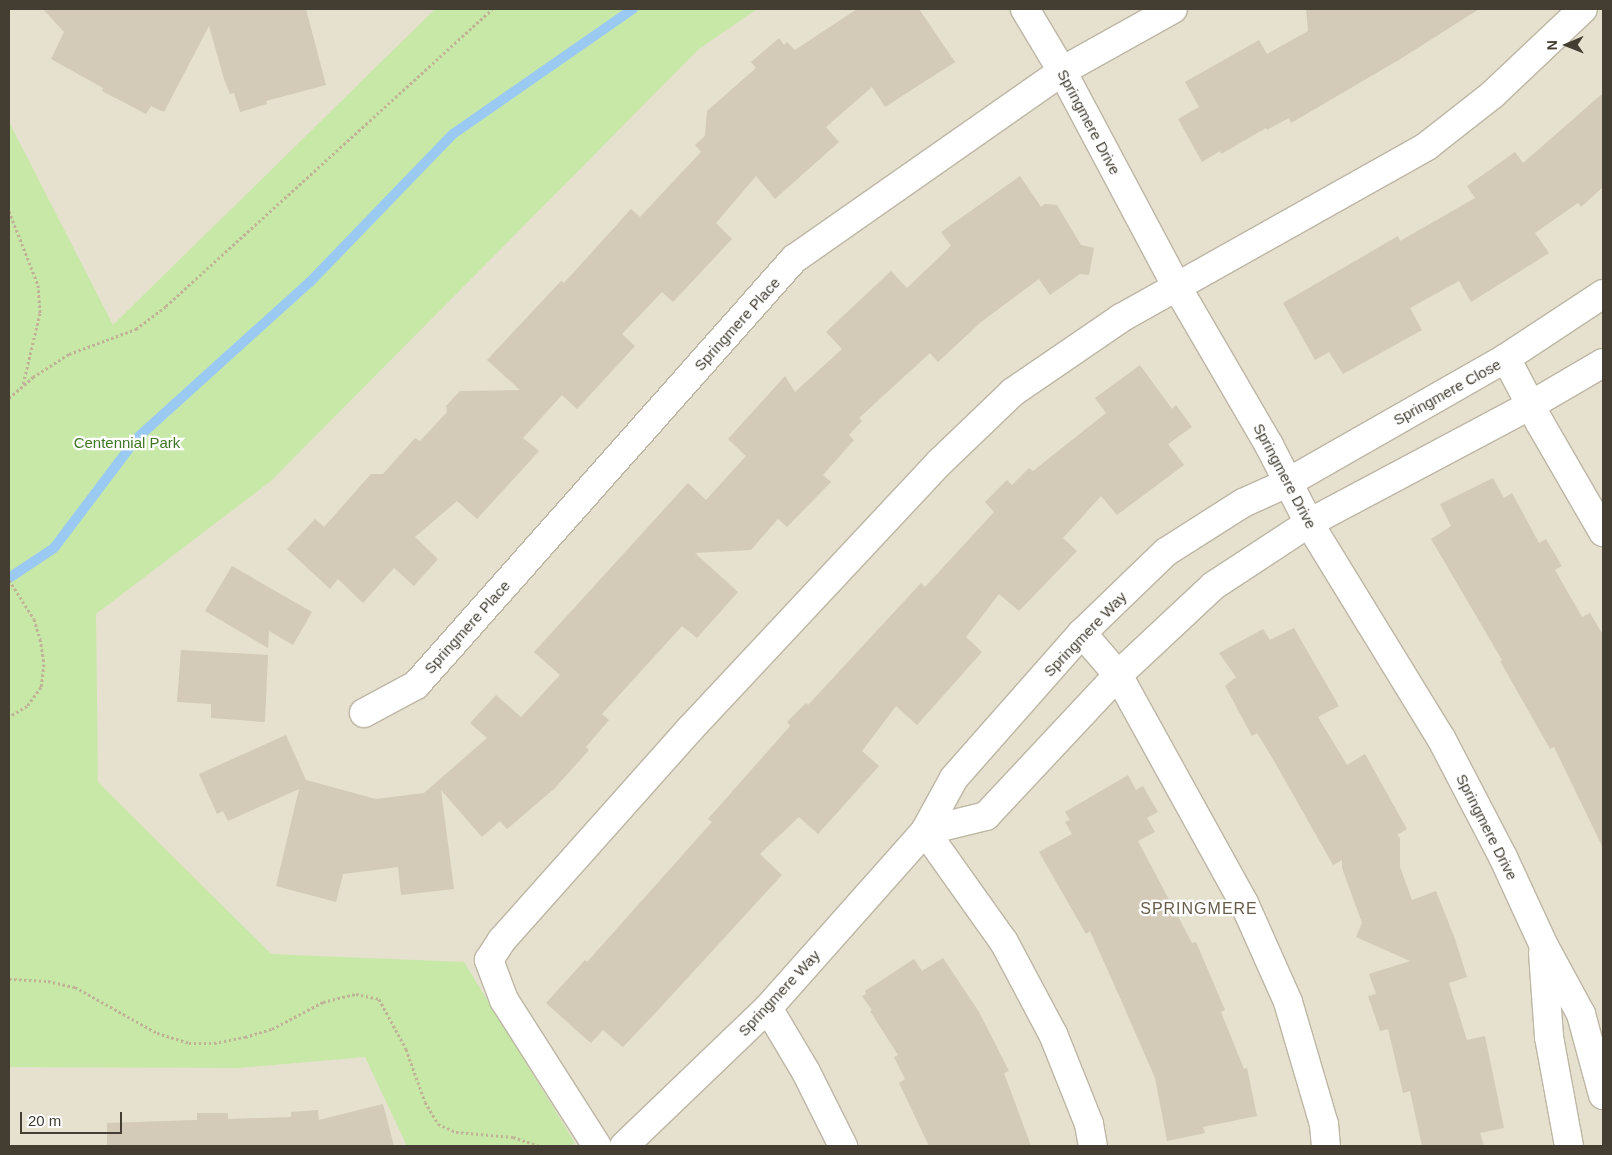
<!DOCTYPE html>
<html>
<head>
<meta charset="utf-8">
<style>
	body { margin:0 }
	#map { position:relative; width:1612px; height:1155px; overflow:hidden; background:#f2eee2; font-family:Arial,sans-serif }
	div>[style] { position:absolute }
	.residential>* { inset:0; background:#e6e0cf; transform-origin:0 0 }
	.green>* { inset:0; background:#c8e8a8 }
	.stream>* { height:10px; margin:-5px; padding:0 5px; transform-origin:5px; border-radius:5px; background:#9acaf2 }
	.building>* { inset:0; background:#d3cab7 }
	.path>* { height:3px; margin-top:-1.5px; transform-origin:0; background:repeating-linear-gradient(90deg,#c0b395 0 2.5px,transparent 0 5px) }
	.roads { filter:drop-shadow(1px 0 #bdb6a4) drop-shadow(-1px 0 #bdb6a4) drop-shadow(0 1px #bdb6a4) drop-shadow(0 -1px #bdb6a4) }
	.minor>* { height:28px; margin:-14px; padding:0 14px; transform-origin:14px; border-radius:14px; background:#fff }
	span { translate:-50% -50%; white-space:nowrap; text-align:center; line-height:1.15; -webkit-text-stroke:4.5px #fff; paint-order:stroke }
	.street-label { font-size:15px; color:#433d32 }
	.park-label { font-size:15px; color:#3f7624 }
	.neighbourhood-label { font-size:16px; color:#665c49; letter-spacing:1px }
	.frame { position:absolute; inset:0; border:10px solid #433d32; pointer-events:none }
	.north { position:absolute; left:1542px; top:20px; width:50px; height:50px; -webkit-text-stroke:4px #fff; paint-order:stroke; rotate:269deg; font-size:14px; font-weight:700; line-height:20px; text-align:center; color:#433d32 }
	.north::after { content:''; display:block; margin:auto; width:18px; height:22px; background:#433d32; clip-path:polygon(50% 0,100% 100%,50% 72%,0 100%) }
	.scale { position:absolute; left:20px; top:1112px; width:102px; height:22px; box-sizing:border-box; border:2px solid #433d32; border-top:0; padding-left:6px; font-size:15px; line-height:18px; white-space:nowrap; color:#433d32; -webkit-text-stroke:4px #fff; paint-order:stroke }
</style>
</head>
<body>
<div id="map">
	<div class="residential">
		<div style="left:9px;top:9px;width:1594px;height:1137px"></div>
	</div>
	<div class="green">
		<div style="clip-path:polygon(435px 9px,757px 9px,699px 49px,271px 481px,96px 614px,98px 782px,271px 954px,464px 962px,575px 1143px,570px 1146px,407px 1146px,365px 1057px,239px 1068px,9px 1067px,9px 122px,113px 325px)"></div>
	</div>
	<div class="stream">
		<div style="left:9px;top:578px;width:54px;rotate:-33.7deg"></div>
		<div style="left:54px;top:548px;width:136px;rotate:-53deg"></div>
		<div style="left:136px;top:439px;width:234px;rotate:-42.1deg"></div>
		<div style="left:310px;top:282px;width:206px;rotate:-46deg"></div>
		<div style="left:453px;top:134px;width:219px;rotate:-34.8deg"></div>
	</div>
	<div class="building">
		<div style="clip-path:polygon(43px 9px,306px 9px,326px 85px,266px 101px,267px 104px,240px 112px,234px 93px,230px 94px,224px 79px,209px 26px,164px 112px,151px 106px,146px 114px,102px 91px,103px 88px,51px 59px,64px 32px)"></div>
		<div style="clip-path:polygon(857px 9px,919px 9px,955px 62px,885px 107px,872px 87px,826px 127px,839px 142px,775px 199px,756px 176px,716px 223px,732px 239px,673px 302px,662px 292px,622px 334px,635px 346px,577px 409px,562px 395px,523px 438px,539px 451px,477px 519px,457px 501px,415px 537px,438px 559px,414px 586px,394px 568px,363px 603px,338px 579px,330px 589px,287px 549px,315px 519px,324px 527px,371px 474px,383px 474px,415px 438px,420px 441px,447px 412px,446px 406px,460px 391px,520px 390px,487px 360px,561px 281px,564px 283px,631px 209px,640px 217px,701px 152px,695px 145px,705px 136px,707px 111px,756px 68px,751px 62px,779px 38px,784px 45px,787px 42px,795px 50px)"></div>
		<div style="clip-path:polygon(1306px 9px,1479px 9px,1402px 58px,1291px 123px,1289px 118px,1267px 130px,1266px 128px,1221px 154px,1220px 151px,1202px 162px,1178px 119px,1199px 107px,1185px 82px,1259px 40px,1267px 54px,1308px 31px)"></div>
		<div style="clip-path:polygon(1603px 93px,1603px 187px,1581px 207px,1578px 203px,1535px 233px,1549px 253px,1471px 302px,1459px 281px,1410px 308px,1422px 330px,1343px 374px,1329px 352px,1315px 360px,1283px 303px,1398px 236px,1400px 241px,1475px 198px,1467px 186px,1515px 152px,1523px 163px)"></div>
		<div style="clip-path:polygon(1020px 176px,1041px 207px,1045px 204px,1057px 205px,1081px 245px,1094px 248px,1089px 275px,1080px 274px,1050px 295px,1039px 279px,981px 322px,938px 362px,930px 353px,859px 418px,862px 421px,849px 435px,854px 440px,823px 475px,831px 482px,787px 527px,778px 519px,751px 550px,695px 553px,738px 592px,697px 638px,682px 626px,602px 714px,609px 720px,586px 747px,589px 750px,555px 788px,507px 829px,500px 821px,482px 837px,441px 790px,454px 889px,401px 895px,398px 867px,343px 874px,336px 902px,276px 886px,299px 789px,228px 821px,223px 811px,217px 814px,199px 774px,286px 735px,306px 780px,376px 799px,424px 793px,487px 738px,470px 723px,496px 695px,521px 717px,560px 675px,534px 652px,688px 483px,706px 500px,746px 456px,728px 439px,785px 376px,795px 392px,842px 349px,826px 332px,891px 271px,907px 288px,951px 246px,941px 232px)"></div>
		<div style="clip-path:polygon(1140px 365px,1172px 409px,1176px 405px,1192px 427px,1168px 444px,1184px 465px,1117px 515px,1101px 496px,1063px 538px,1077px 551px,1019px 611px,999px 594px,966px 637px,982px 652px,917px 725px,896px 706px,862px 751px,879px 766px,818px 834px,799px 817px,760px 854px,782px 875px,660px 1008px,623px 1047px,603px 1030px,591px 1043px,585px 1038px,546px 1003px,585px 960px,587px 962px,712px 822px,708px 819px,790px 726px,787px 722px,806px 703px,808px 705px,921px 583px,925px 587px,994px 512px,985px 502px,1007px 480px,1012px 485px,1029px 468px,1033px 471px,1106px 413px,1095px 398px)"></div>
		<div style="clip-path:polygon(1493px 478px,1504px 498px,1512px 493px,1539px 543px,1546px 539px,1562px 566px,1555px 570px,1582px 617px,1590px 613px,1603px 635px,1603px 848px,1554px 747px,1550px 749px,1500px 661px,1502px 660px,1431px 539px,1451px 526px,1440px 504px)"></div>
		<div style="clip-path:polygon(232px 566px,312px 612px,293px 645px,269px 631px,268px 648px,205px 611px)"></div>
		<div style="clip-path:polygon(1294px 628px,1339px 706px,1318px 717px,1347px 765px,1365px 754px,1407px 829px,1397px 835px,1400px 838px,1400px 867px,1412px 900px,1436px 891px,1455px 939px,1467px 977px,1449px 983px,1467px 1040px,1485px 1036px,1504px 1128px,1480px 1133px,1484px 1146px,1422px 1146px,1410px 1091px,1403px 1093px,1388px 1029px,1380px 1031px,1368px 996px,1376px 994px,1369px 974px,1410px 961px,1356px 937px,1362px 923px,1342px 868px,1342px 860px,1333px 865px,1273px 759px,1257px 733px,1252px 736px,1225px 686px,1236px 677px,1219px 653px,1263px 629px,1270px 640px)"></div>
		<div style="clip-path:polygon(181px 650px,268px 655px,265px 722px,211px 718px,211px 704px,177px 702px)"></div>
		<div style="clip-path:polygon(1128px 775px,1136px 790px,1143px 786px,1158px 812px,1147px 818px,1155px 832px,1138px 841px,1192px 943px,1196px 942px,1225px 1010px,1221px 1012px,1244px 1069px,1247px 1068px,1257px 1116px,1203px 1127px,1205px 1133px,1167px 1141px,1155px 1078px,1121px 1000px,1090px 931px,1086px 934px,1039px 852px,1072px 834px,1065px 822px,1070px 820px,1065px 812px)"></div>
		<div style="clip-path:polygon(943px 958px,979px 1012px,1009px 1071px,1004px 1073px,1031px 1146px,929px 1146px,899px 1083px,905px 1079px,894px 1057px,898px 1055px,870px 1011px,872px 1010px,862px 996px,866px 994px,865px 991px,914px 959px,922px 971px)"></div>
		<div style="clip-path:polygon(383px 1104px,394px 1146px,107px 1146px,107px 1123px,197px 1120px,197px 1113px,228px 1113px,228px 1119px,291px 1117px,291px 1112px,318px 1110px,319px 1120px)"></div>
	</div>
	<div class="path">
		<div style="left:9px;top:211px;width:79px;rotate:68.6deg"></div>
		<div style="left:38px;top:285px;width:28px;rotate:86deg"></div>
		<div style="left:40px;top:313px;width:74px;rotate:103.3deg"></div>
		<div style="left:9px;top:398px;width:32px;rotate:-41deg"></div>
		<div style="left:33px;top:377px;width:43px;rotate:-32.6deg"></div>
		<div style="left:69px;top:354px;width:72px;rotate:-20.5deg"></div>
		<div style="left:136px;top:329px;width:38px;rotate:-37deg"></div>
		<div style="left:166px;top:306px;width:441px;rotate:-42.3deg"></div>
		<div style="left:9px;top:580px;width:46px;rotate:57.3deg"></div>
		<div style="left:34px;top:619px;width:21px;rotate:73deg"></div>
		<div style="left:40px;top:639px;width:25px;rotate:81deg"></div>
		<div style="left:44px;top:664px;width:23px;rotate:97deg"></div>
		<div style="left:41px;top:687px;width:24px;rotate:126deg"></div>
		<div style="left:27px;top:706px;width:21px;rotate:149deg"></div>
		<div style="left:9px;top:979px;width:39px;rotate:3deg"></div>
		<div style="left:48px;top:981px;width:28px;rotate:13deg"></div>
		<div style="left:75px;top:987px;width:94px;rotate:29.3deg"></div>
		<div style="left:157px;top:1033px;width:34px;rotate:17deg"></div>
		<div style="left:189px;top:1043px;width:25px"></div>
		<div style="left:214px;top:1043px;width:32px;rotate:-11deg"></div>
		<div style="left:245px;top:1037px;width:28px;rotate:-17deg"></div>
		<div style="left:272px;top:1029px;width:58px;rotate:-27.9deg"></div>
		<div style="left:323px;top:1002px;width:34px;rotate:-14deg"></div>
		<div style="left:356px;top:994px;width:24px;rotate:12deg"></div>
		<div style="left:379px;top:999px;width:57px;rotate:61.6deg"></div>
		<div style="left:406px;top:1049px;width:56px;rotate:70.3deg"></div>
		<div style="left:425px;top:1102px;width:26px;rotate:59deg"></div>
		<div style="left:438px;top:1124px;width:20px;rotate:24deg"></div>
		<div style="left:456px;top:1132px;width:57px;rotate:5deg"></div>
		<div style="left:513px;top:1137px;width:28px;rotate:19deg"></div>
	</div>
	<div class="roads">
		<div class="minor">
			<div style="left:1025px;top:9px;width:72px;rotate:59.2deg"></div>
			<div style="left:1062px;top:71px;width:245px;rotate:62deg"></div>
			<div style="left:1177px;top:287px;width:183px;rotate:59.8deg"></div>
			<div style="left:1269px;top:445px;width:88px;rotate:62.9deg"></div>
			<div style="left:1309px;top:523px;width:252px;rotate:58.5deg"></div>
			<div style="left:1441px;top:738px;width:134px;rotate:62.5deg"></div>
			<div style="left:1503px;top:857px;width:96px;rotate:65.3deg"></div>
			<div style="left:1543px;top:944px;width:80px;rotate:61.5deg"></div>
			<div style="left:1581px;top:1014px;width:84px;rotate:74.8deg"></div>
			<div style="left:1506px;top:358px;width:73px;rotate:62.4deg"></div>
			<div style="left:1540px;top:423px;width:126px;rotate:60deg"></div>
			<div style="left:1082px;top:633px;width:55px;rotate:49.4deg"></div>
			<div style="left:1118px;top:675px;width:260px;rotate:61.1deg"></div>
			<div style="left:1244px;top:903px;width:108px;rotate:66deg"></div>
			<div style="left:1288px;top:1002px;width:127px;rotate:73.6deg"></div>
			<div style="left:1324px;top:1124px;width:22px;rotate:85deg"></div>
			<div style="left:364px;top:713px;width:59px;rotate:-28.3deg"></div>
			<div style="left:416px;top:685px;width:570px;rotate:-48.42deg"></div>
			<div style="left:794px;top:259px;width:327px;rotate:-35deg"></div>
			<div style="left:1062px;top:71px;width:127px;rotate:-29.2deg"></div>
			<div style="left:925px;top:831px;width:60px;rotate:-61.3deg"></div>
			<div style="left:954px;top:778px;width:193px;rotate:-48.6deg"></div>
			<div style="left:1082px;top:633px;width:117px;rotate:-44deg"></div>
			<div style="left:1166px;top:552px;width:91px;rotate:-32.5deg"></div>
			<div style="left:1243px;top:503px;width:48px;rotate:-24.4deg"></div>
			<div style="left:1287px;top:483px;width:252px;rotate:-29.7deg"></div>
			<div style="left:1506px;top:358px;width:116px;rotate:-33.4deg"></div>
			<div style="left:925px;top:831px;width:63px;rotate:-13.8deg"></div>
			<div style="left:986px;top:816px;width:193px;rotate:-46.9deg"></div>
			<div style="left:1118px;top:675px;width:130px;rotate:-43.1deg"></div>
			<div style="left:1213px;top:586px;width:115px;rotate:-33.3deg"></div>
			<div style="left:1309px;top:523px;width:251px;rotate:-28deg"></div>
			<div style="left:1531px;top:405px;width:83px;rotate:-30.3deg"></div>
			<div style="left:1543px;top:953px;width:84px;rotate:85.9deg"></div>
			<div style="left:1549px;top:1037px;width:111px;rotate:79.6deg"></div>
			<div style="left:768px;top:1008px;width:74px;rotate:59.3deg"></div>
			<div style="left:806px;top:1072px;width:83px;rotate:63.4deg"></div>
			<div style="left:597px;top:1146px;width:173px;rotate:-122.5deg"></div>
			<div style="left:504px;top:1000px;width:43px;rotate:-110.6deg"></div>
			<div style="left:489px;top:960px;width:24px;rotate:-57deg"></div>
			<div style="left:502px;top:940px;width:283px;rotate:-48.3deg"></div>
			<div style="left:690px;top:729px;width:366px;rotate:-46.9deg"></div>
			<div style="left:940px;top:462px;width:101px;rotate:-43.8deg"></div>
			<div style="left:1013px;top:392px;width:131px;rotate:-34.4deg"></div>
			<div style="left:1121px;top:318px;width:351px;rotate:-29.3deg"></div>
			<div style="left:1427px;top:146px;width:83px;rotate:-38.1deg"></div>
			<div style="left:1492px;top:95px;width:125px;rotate:-43.4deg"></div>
			<div style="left:624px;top:1146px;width:199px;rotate:-43.8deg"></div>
			<div style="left:768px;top:1008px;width:237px;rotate:-48.4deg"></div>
			<div style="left:925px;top:831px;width:136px;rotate:54.6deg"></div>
			<div style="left:1004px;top:942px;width:104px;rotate:62deg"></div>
			<div style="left:1053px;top:1034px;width:97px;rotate:68.2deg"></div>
			<div style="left:1089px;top:1124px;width:22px;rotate:80deg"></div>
		</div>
	</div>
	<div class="street-label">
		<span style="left:1089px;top:122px;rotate:62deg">Springmere Drive</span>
		<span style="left:737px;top:324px;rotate:-48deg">Springmere Place</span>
		<span style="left:1447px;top:392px;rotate:-29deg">Springmere Close</span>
		<span style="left:1285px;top:476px;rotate:62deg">Springmere Drive</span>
		<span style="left:467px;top:627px;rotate:-48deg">Springmere Place</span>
		<span style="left:1085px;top:634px;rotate:-46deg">Springmere Way</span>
		<span style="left:1487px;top:827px;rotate:63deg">Springmere Drive</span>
		<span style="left:779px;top:993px;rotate:-47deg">Springmere Way</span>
	</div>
	<div class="park-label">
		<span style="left:127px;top:443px">Centennial Park</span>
	</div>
	<div class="neighbourhood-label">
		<span style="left:1199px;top:909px">SPRINGMERE</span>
	</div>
	<div class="frame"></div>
	<div class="north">N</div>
	<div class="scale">20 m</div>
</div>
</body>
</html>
